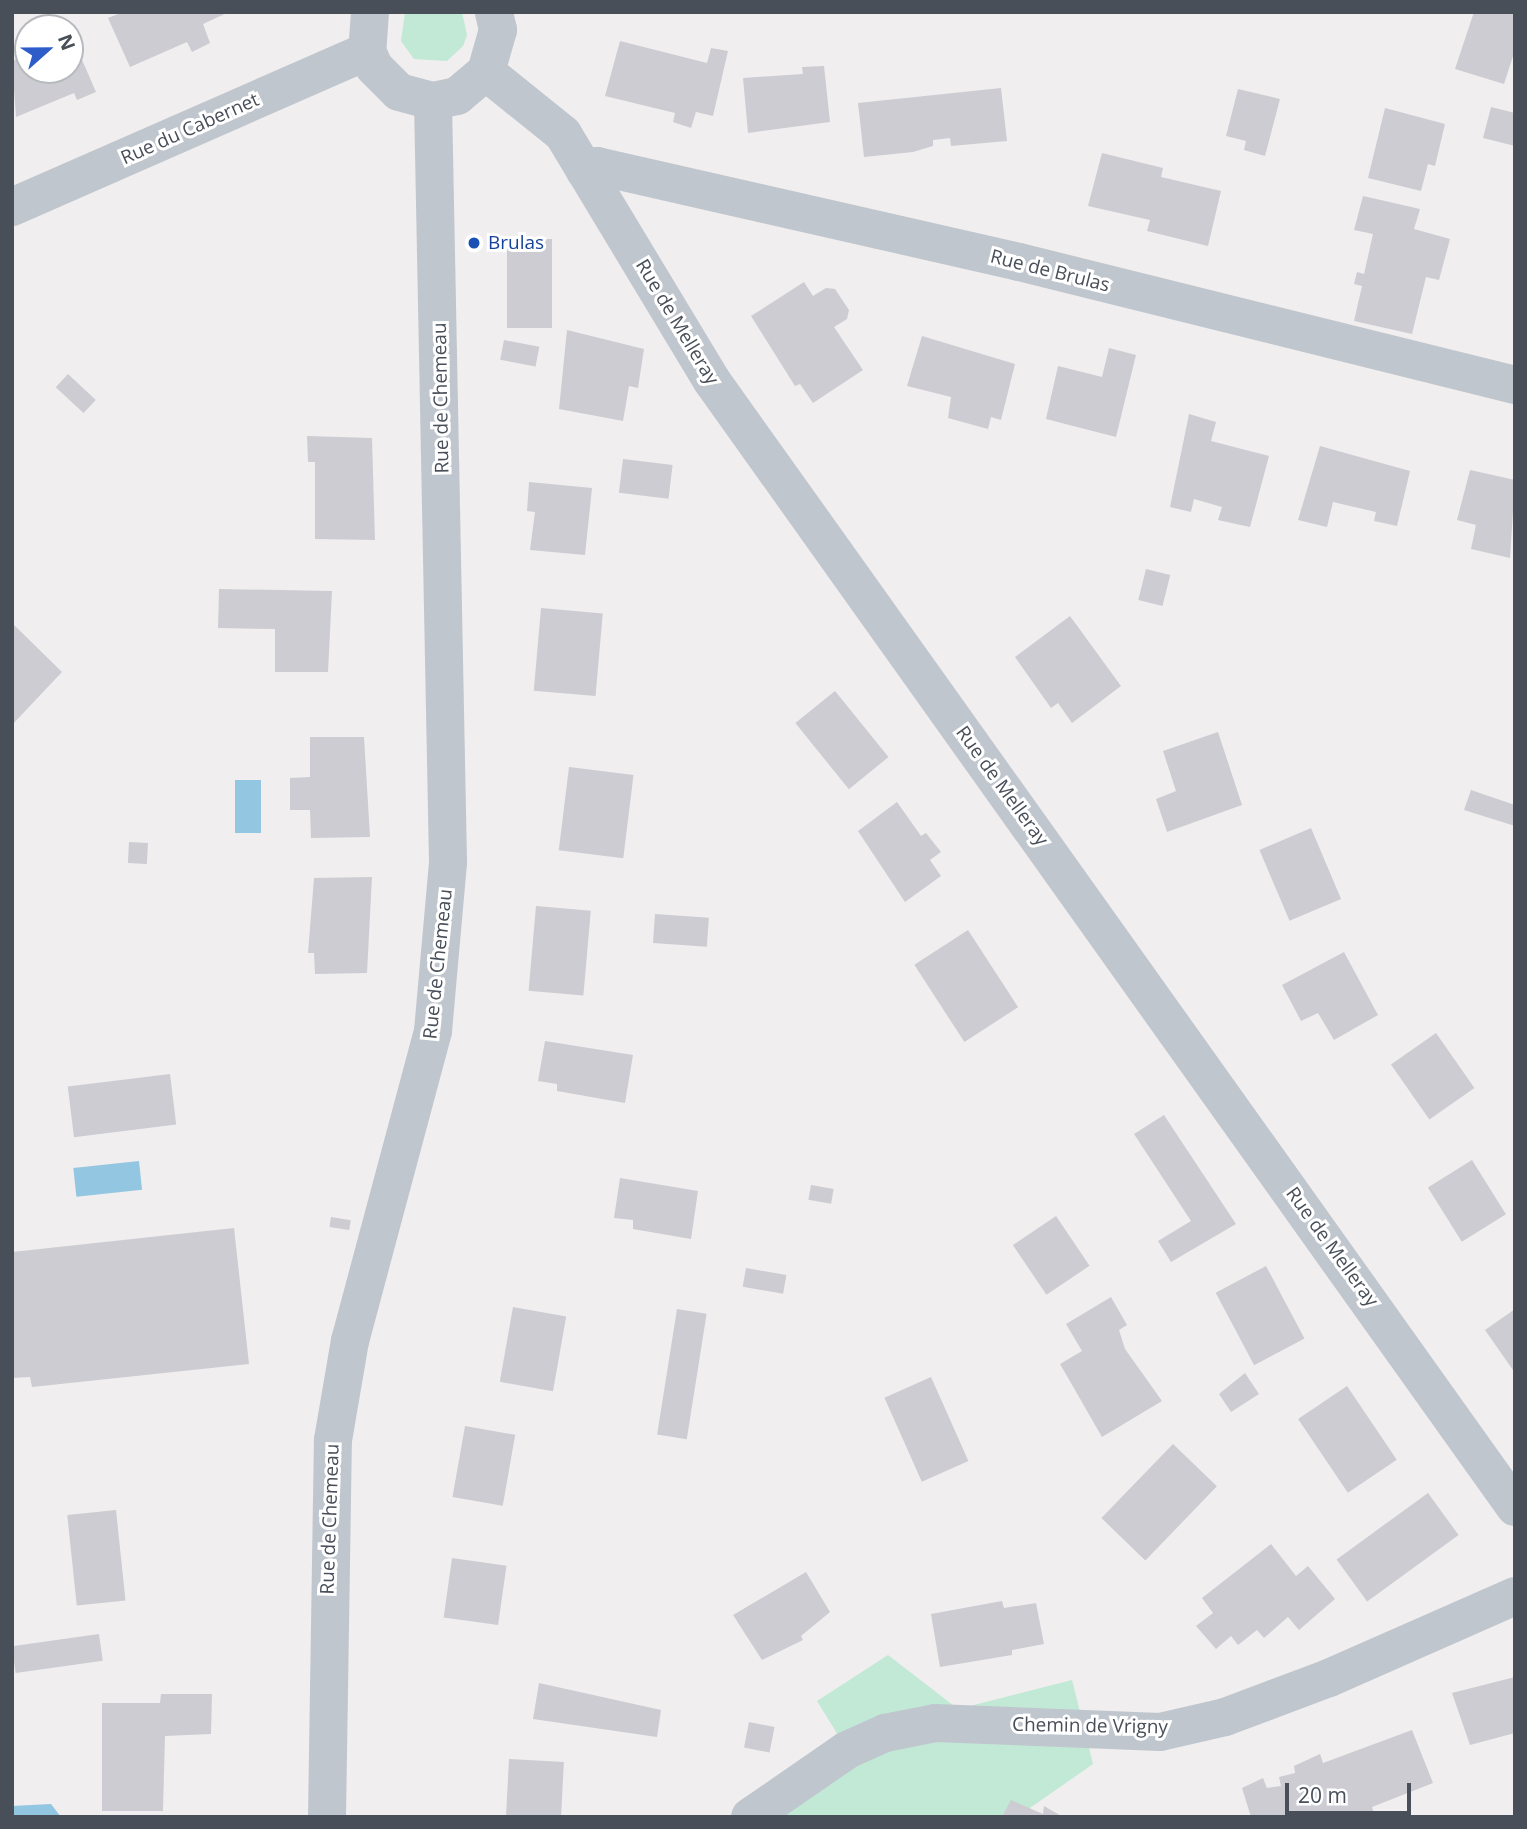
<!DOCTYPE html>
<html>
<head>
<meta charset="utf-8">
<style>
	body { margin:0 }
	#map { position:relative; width:1527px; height:1829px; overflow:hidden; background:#f0eeee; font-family:"Open Sans",sans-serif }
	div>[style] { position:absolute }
	.green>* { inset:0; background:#c1e9d6 }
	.water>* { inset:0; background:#93c6e1; transform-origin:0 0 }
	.building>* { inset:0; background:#ccccd2; transform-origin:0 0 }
	.minor>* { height:38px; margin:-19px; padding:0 19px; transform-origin:19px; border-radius:19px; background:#c0c6ce }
	.tertiary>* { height:38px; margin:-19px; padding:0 19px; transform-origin:19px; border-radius:19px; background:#c0c6ce }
	.dots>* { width:19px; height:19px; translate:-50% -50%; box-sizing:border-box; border:4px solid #fff; border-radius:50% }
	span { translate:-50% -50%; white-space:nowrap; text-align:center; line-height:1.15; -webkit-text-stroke:6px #fff; paint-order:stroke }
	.street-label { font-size:19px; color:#484f59 }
	.transit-label { font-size:19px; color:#164399 }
	.left { translate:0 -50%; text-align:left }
	.frame { position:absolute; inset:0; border:14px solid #484f59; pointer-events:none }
	.north { position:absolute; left:14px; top:14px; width:70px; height:70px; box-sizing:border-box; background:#fff; border:2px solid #b6b9bd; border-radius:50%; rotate:69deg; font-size:19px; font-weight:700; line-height:28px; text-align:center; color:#484f59 }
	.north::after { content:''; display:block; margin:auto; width:24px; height:32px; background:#2e5dca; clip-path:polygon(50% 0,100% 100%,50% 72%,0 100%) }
	.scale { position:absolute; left:1285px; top:1783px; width:126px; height:32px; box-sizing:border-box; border:4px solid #484f59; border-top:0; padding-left:9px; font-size:21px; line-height:24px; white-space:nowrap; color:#484f59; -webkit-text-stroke:5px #fff; paint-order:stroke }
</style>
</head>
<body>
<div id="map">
	<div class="green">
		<div style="clip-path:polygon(405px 12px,462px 12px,467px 35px,463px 46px,447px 61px,414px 59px,401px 41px)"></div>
		<div style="clip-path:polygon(888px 1655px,958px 1709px,1072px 1680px,1093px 1764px,1017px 1817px,780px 1817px,856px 1764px,817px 1701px)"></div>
	</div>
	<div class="water">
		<div style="left:235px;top:780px;width:26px;height:53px"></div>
		<div style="left:139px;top:1161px;width:29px;height:66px;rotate:84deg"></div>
		<div style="clip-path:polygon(51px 1804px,61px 1817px,12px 1817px,12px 1806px)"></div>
	</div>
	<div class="building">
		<div style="clip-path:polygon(123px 12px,229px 12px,203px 24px,210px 43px,192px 52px,187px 42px,130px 67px,108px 18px)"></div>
		<div style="clip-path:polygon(1474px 12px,1515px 12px,1515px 50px,1504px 84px,1455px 69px)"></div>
		<div style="clip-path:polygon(70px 32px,96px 92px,77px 100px,74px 93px,16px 117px,12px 61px,28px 54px,28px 70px,70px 70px)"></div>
		<div style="clip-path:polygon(620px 41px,707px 63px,711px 48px,728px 51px,713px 116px,696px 112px,691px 128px,673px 122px,675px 113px,605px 96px)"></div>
		<div style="clip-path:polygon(824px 66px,830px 122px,748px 133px,743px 78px,803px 74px,802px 67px)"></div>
		<div style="clip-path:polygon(1001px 88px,1007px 141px,951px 146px,950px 138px,933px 140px,933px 146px,913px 152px,864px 157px,858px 103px)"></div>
		<div style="clip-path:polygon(1238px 89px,1280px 99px,1265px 156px,1244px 150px,1246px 141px,1226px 136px)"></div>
		<div style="clip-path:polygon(1491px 107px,1515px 113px,1515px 146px,1483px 138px)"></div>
		<div style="clip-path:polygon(1385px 108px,1445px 124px,1435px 166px,1428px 164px,1421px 191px,1368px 178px)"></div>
		<div style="clip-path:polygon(1102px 153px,1163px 168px,1161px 177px,1221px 191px,1208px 246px,1147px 231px,1150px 220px,1088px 206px)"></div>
		<div style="clip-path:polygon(1363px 196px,1420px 209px,1414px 229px,1450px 239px,1439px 280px,1426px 277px,1412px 334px,1354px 321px,1362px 286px,1354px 284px,1357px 272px,1364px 274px,1373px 234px,1354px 230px)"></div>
		<div style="left:507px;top:239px;width:45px;height:89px"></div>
		<div style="clip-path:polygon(804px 282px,813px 296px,826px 288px,835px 289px,849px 310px,847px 319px,834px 327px,863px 370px,813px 403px,800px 384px,795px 386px,751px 316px)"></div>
		<div style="clip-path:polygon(567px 330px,644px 349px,638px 388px,629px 386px,623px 421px,559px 409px)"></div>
		<div style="clip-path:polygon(922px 336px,1015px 364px,1001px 420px,991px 417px,988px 429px,948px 418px,951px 397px,907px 386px)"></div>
		<div style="left:504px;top:340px;width:36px;height:20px;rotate:11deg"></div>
		<div style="clip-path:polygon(1109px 348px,1136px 355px,1116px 437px,1046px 419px,1058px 366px,1102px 377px)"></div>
		<div style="left:68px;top:374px;width:38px;height:18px;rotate:43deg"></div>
		<div style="clip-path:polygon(1189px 414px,1216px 422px,1211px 441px,1269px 456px,1250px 527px,1218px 520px,1222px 507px,1194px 499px,1191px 512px,1170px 507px)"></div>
		<div style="clip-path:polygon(307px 436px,372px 438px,375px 540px,315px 539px,315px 462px,308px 462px)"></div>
		<div style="clip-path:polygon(1320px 446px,1410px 471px,1397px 526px,1374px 521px,1376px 512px,1333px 502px,1327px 527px,1298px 520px)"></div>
		<div style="left:623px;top:459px;width:50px;height:34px;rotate:7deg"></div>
		<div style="clip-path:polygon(1470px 470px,1515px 480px,1510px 558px,1471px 549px,1476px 525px,1457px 520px)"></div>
		<div style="clip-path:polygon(529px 482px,592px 488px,585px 555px,530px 550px,535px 512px,527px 511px)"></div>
		<div style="left:1146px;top:569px;width:25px;height:32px;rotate:14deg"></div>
		<div style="clip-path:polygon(219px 589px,332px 591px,328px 672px,275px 672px,275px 629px,218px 628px)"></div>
		<div style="left:541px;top:608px;width:62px;height:83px;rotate:5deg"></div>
		<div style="clip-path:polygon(1070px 616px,1121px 686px,1072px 723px,1058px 703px,1051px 708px,1015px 657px)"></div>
		<div style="clip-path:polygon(12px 623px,62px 672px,12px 725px)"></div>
		<div style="left:835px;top:691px;width:85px;height:51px;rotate:51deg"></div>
		<div style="clip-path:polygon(1218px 732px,1242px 805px,1167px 832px,1156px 799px,1176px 791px,1163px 751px)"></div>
		<div style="clip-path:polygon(310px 737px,364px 737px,370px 837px,311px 838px,310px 810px,290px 810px,290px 778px,310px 777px)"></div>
		<div style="left:569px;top:767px;width:65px;height:84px;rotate:7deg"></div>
		<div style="clip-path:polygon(1471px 790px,1515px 805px,1515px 826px,1464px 810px)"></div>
		<div style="clip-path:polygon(897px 802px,921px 836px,926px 833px,941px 852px,930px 860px,941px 876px,905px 902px,858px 831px)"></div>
		<div style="left:1311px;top:828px;width:77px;height:56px;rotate:67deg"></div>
		<div style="left:129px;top:842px;width:19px;height:21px;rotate:3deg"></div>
		<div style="clip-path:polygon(372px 877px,367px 973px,315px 974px,314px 953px,308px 953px,314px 878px)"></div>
		<div style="left:536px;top:906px;width:55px;height:85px;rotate:5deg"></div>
		<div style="left:655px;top:914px;width:54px;height:29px;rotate:4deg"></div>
		<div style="left:968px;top:930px;width:92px;height:64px;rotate:57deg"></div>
		<div style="clip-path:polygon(1344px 952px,1378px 1015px,1334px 1040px,1318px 1013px,1301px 1021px,1282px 985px)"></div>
		<div style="left:1436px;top:1033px;width:67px;height:55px;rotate:55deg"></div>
		<div style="clip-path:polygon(545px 1041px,633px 1055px,625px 1103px,557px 1091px,557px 1084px,538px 1081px)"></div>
		<div style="left:170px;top:1074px;width:51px;height:103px;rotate:83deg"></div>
		<div style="clip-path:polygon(1164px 1115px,1236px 1224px,1171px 1262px,1158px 1241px,1191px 1221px,1134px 1134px)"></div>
		<div style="left:1472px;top:1160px;width:64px;height:52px;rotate:58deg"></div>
		<div style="clip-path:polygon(620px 1178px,698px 1191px,691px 1239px,633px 1229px,633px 1220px,614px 1218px)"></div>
		<div style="left:811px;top:1185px;width:23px;height:15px;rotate:10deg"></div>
		<div style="left:1056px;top:1216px;width:60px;height:52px;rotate:56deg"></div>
		<div style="left:331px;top:1217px;width:20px;height:10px;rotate:9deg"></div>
		<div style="clip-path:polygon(234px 1228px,249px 1364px,32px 1387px,30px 1377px,12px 1378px,12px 1252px)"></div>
		<div style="left:1266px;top:1266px;width:82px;height:57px;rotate:62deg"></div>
		<div style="left:746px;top:1268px;width:41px;height:19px;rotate:10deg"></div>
		<div style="clip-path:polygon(1111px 1297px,1127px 1325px,1119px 1330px,1125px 1349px,1162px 1401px,1102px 1437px,1060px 1364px,1082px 1351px,1066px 1324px)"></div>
		<div style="left:513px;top:1307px;width:54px;height:76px;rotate:10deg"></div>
		<div style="left:677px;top:1309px;width:30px;height:127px;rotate:9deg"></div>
		<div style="clip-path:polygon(1515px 1309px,1515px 1373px,1485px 1330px)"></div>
		<div style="clip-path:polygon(1245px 1373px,1259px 1394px,1231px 1412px,1219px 1394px)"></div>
		<div style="left:931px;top:1377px;width:92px;height:51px;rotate:66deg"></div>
		<div style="left:1347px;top:1386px;width:89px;height:59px;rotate:56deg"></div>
		<div style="left:465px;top:1426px;width:51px;height:72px;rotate:10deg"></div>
		<div style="left:1173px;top:1444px;width:61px;height:103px;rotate:44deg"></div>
		<div style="left:1428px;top:1493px;width:52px;height:113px;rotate:54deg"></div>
		<div style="left:116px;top:1510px;width:91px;height:49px;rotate:84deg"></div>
		<div style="clip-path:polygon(1271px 1544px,1296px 1576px,1308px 1566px,1335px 1599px,1299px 1630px,1288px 1617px,1264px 1638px,1257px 1630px,1238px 1645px,1231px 1636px,1216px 1649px,1196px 1626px,1213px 1613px,1202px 1598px)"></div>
		<div style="left:452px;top:1558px;width:55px;height:60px;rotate:8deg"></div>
		<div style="clip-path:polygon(806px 1572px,830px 1612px,801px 1636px,803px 1640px,762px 1660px,733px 1615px)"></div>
		<div style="clip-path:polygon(1002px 1601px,1004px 1608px,1036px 1603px,1044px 1644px,1012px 1650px,1012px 1655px,940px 1667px,931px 1614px)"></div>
		<div style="left:99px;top:1634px;width:27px;height:88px;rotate:82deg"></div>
		<div style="clip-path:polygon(1515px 1677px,1515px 1733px,1470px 1745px,1452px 1693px)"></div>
		<div style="clip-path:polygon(539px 1683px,661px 1710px,657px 1737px,533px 1719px)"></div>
		<div style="clip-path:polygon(161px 1694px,212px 1694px,211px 1734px,165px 1736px,163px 1811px,102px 1811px,102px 1703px,160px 1703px)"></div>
		<div style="left:749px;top:1722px;width:26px;height:26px;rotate:11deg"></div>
		<div style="clip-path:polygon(1412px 1730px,1433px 1783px,1372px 1807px,1375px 1817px,1251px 1817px,1242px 1788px,1263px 1778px,1267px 1788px,1281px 1786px,1279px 1777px,1295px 1773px,1294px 1766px,1320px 1754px,1323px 1763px)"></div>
		<div style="left:509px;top:1759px;width:55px;height:58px;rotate:3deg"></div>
		<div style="clip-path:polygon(1011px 1800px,1043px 1814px,1044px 1806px,1063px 1817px,1002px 1817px)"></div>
	</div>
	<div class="minor">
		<div style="left:486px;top:72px;width:99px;rotate:38.8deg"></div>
		<div style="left:563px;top:134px;width:288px;rotate:58.9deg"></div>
		<div style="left:712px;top:381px;width:1383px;rotate:54.51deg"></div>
		<div style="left:585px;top:171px;width:13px;rotate:-23deg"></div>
		<div style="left:597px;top:166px;width:433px;rotate:12.8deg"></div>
		<div style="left:1019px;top:262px;width:511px;rotate:13.93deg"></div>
		<div style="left:12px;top:207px;width:388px;rotate:-23.7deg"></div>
		<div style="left:750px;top:1817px;width:118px;rotate:-34.6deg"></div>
		<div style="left:847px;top:1750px;width:42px;rotate:-24.1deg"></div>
		<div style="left:885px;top:1733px;width:51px;rotate:-11.3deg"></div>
		<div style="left:935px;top:1723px;width:225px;rotate:2.3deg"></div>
		<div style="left:1160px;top:1732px;width:67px;rotate:-13deg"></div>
		<div style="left:1225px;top:1717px;width:111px;rotate:-20.6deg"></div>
		<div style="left:1329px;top:1678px;width:203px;rotate:-23.8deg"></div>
	</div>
	<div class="tertiary">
		<div style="left:370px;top:12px;width:39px;rotate:94deg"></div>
		<div style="left:367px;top:51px;width:17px;rotate:66deg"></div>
		<div style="left:374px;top:67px;width:35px;rotate:45deg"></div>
		<div style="left:399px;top:92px;width:35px;rotate:15deg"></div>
		<div style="left:433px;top:101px;width:25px;rotate:-12deg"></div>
		<div style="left:457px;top:96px;width:38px;rotate:-40deg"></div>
		<div style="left:486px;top:72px;width:44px;rotate:-74.1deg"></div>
		<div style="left:498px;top:30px;width:18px;rotate:-103deg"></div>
		<div style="left:327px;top:1817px;width:377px;rotate:-89.1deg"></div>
		<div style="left:333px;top:1440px;width:100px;rotate:-80.3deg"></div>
		<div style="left:350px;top:1341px;width:321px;rotate:-75deg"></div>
		<div style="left:433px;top:1031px;width:170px;rotate:-84.9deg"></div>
		<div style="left:448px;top:862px;width:761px;rotate:-91.13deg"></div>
	</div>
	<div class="dots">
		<div style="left:474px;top:243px;background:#1a4fb4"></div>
	</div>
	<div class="street-label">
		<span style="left:190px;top:129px;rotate:-24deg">Rue du Cabernet</span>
		<span style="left:1050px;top:271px;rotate:14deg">Rue de Brulas</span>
		<span style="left:677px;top:322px;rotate:59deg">Rue de Melleray</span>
		<span style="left:441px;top:398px;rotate:-91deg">Rue de Chemeau</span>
		<span style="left:1002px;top:786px;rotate:54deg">Rue de Melleray</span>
		<span style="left:438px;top:964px;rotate:-84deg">Rue de Chemeau</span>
		<span style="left:1332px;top:1247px;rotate:54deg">Rue de Melleray</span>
		<span style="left:330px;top:1519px;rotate:-88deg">Rue de Chemeau</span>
		<span style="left:1090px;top:1726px;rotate:1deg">Chemin de Vrigny</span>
	</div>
	<div class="transit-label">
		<span class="left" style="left:488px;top:243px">Brulas</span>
	</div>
	<div class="frame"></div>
	<div class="north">N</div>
	<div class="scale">20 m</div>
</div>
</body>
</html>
